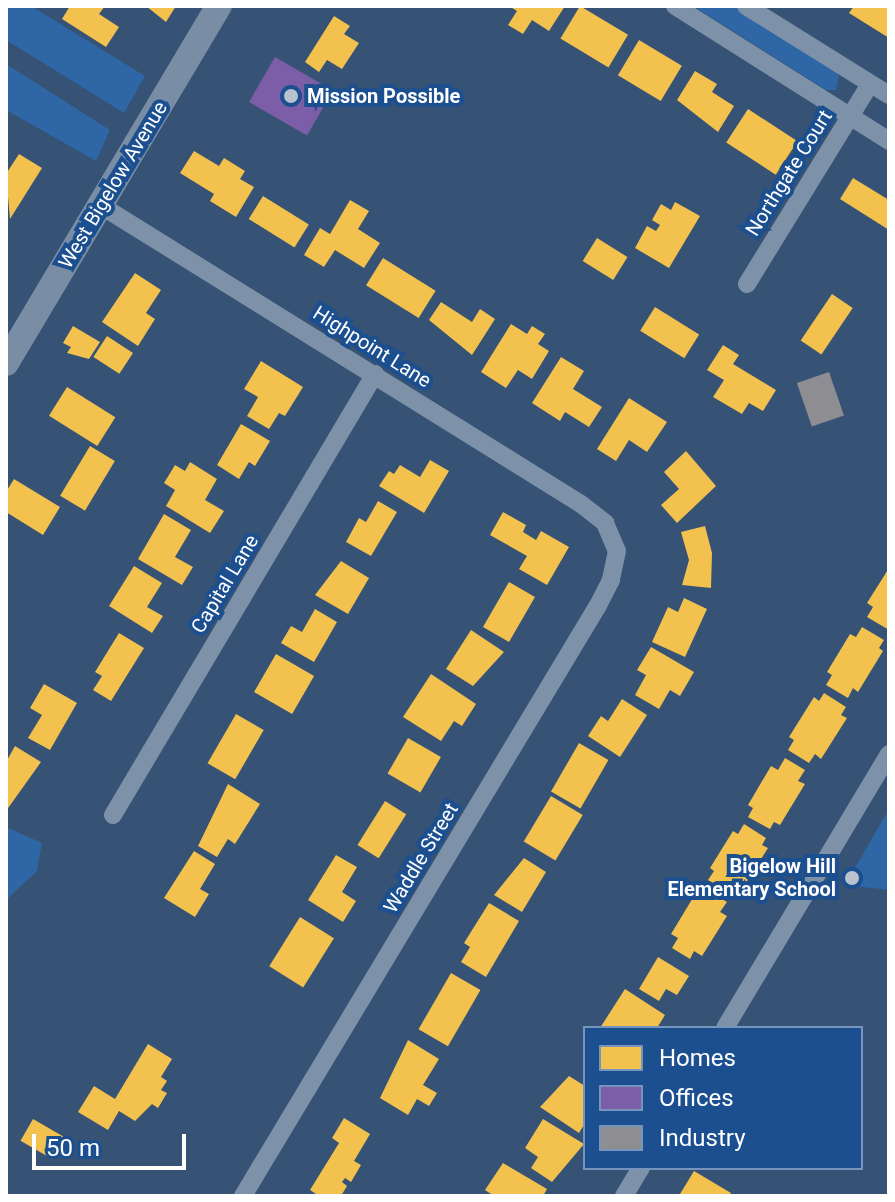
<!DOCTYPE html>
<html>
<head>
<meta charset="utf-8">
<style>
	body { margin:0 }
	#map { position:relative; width:895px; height:1202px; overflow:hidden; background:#365274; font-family:Roboto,sans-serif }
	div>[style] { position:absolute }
	.green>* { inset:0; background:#2f66a5 }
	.homes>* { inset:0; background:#f2c14e; transform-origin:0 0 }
	.offices>* { inset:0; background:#7b5ea7; transform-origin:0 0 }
	.industry>* { inset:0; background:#8d8d92; transform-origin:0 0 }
	.minor>* { height:18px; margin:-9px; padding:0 9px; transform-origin:9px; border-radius:9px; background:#7d92a8 }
	.secondary>* { height:26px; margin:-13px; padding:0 13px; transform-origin:13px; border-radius:13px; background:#798da4 }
	.dots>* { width:22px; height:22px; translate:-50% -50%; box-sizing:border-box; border:4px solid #1b4f8f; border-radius:50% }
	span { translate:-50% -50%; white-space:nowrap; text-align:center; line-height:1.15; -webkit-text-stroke:8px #1b4f8f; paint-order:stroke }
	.poi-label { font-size:20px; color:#fff; font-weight:700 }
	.left { translate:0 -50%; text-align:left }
	.right { translate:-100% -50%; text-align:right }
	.street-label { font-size:20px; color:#fff }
	.frame { position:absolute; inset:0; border:8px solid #fff; pointer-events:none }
	.legend { position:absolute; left:583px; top:1026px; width:280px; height:144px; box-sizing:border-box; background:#1b4f8f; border:2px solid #7695bc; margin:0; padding:10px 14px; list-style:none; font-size:24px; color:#fff }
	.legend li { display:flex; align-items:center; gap:16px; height:40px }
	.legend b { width:40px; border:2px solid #7695bc }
	.scale { position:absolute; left:32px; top:1134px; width:154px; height:36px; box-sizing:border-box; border:4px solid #fff; border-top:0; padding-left:10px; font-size:24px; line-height:28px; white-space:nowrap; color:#fff; -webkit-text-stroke:6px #1b4f8f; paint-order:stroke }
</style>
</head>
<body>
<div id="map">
	<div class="green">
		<div style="clip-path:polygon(6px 6px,31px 6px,145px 76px,124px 113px,6px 40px)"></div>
		<div style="clip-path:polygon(693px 6px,734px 6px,839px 74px,836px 90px,826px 90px)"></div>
		<div style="clip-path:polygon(6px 64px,110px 130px,96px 161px,6px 110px)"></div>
		<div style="clip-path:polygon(889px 809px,889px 890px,845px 885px)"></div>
		<div style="clip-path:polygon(6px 827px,42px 843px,37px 871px,6px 900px)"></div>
	</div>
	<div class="homes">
		<div style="clip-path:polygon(70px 6px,105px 6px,99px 14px,119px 27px,106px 47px,62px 19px)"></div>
		<div style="clip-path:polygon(146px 6px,176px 6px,166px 22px)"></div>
		<div style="clip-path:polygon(509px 6px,565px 6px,549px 31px,532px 20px,523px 34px,508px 25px,517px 11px)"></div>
		<div style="left:580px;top:6px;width:56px;height:38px;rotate:31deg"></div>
		<div style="clip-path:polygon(854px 6px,889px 6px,889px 38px,849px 13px)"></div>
		<div style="clip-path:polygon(334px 16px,350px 26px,344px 34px,359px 43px,342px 69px,327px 60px,319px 72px,305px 62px)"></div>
		<div style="left:639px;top:40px;width:50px;height:41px;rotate:31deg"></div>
		<div style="clip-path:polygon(695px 71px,717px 84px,712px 92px,734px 106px,718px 132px,677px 100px)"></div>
		<div style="left:748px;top:109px;width:59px;height:40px;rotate:33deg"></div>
		<div style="clip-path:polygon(194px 151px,219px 166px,224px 158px,245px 171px,240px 179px,254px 187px,236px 217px,210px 201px,214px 194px,180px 173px)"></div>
		<div style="clip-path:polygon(19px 154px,42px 168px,10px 219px,6px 174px)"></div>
		<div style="clip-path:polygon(853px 178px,889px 200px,889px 230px,840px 199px)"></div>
		<div style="left:263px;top:196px;width:54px;height:27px;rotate:32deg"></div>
		<div style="clip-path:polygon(350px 200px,369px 211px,358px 229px,380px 243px,364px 268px,335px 250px,324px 267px,304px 255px,320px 228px,330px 234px)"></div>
		<div style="clip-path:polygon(675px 202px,700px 216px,669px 268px,635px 248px,647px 226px,656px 231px,660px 225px,652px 220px,661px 204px,671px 210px)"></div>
		<div style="left:597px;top:238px;width:36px;height:27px;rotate:32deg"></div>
		<div style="left:383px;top:258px;width:62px;height:32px;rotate:32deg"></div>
		<div style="clip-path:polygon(135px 273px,161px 290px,146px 313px,155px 319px,138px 346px,102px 322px)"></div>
		<div style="left:832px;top:294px;width:25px;height:56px;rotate:34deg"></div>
		<div style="clip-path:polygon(441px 302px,472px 322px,480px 309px,495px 319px,472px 355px,429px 320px)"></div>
		<div style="left:655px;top:307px;width:52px;height:28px;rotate:32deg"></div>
		<div style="clip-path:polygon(511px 324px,527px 334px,532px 326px,545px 334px,538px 344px,549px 351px,532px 379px,518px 370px,506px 388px,481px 372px)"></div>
		<div style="clip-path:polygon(73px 326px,100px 342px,89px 359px,67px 353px,71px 347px,63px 343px)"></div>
		<div style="left:107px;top:336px;width:31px;height:25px;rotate:33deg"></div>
		<div style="clip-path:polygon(723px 345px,739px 355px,733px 364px,776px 390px,763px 411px,749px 403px,742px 414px,713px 397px,724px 380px,707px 370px)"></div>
		<div style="clip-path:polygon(561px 357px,584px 371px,573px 389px,602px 407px,589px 427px,565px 412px,560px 421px,532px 403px)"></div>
		<div style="clip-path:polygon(261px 361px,303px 387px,285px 416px,279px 413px,269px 429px,247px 416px,258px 397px,244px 389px)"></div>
		<div style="left:67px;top:387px;width:57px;height:34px;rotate:32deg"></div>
		<div style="clip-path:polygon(629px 398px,667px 422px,647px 452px,629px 440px,616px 461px,597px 449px)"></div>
		<div style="clip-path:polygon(241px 424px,270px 441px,255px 466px,249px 462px,239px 479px,217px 465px)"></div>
		<div style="left:90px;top:446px;width:29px;height:58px;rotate:31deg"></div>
		<div style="clip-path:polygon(686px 451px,716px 486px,677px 523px,661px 505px,679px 489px,664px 472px)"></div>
		<div style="clip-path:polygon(430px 460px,449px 471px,424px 513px,379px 486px,389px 471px,394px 474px,400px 465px,420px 477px)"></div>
		<div style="clip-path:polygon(190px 462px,217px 479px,205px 500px,224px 511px,210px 533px,166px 506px,175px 490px,164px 483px,175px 465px,185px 471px)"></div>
		<div style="clip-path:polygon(14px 479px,60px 507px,43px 535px,6px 512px,6px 492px)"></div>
		<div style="clip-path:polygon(378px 501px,397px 512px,371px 556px,346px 542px,359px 518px,366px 522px)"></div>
		<div style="clip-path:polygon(503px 512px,526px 525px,523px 532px,536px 540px,541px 531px,569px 547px,547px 585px,519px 569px,527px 556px,490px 535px)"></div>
		<div style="clip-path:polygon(164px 514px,191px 530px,175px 557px,193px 567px,182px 585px,138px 559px)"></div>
		<div style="clip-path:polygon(705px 526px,712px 553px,711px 588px,682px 585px,689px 560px,681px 532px)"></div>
		<div style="clip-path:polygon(341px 561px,369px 578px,348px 614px,315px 595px)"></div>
		<div style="clip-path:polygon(134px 566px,162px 583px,147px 607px,163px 616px,152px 633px,109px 606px)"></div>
		<div style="clip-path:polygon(889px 568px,889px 630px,867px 617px,873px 607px,867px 603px)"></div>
		<div style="left:509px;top:582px;width:30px;height:52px;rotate:30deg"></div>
		<div style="clip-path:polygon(684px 598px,707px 609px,685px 657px,652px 642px,668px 607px,678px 612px)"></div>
		<div style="clip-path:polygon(315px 609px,337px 622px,314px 662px,281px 643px,291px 626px,302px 632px)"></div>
		<div style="clip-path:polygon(862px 627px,884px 640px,879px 648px,883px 651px,858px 692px,853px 688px,848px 698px,826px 685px,832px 675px,827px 672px,850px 634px,856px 637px)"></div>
		<div style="clip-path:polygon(471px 630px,504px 652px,473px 686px,446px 669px)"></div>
		<div style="clip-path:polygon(119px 633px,144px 648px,111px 701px,93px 690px,102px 676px,95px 672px)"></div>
		<div style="clip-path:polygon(651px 647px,694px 672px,680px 696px,670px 690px,659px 709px,635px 695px,646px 675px,637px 670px)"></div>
		<div style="left:276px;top:654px;width:44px;height:44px;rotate:30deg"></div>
		<div style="clip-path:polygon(431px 674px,476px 704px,462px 726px,454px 721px,441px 741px,403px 717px)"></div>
		<div style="clip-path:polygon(44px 684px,77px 703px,50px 750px,28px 738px,42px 715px,30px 708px)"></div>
		<div style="clip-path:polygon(824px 693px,846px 707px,841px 715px,847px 718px,821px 759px,815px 754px,809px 763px,788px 750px,794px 740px,789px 737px,814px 697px,819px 701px)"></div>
		<div style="clip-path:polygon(622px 699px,647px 715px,620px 757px,588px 736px,601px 716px,608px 721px)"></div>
		<div style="left:236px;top:714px;width:32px;height:57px;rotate:30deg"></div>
		<div style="left:408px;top:738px;width:38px;height:41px;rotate:30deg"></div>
		<div style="left:579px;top:743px;width:34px;height:56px;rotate:30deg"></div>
		<div style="clip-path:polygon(15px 746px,41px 762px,6px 811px,6px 762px)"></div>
		<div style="clip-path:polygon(785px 758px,805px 770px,798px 781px,805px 784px,780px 825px,774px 822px,770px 829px,748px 817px,753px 808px,748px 805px,771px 766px,778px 770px)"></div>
		<div style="clip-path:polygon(228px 784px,260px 804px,235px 844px,228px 839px,217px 857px,198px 846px)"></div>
		<div style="left:551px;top:796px;width:37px;height:53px;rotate:31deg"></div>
		<div style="left:385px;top:801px;width:25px;height:52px;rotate:32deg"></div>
		<div style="clip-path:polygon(744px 824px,766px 838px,762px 845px,768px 848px,742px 889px,736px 886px,731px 895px,708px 880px,714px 871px,710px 868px,733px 831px,738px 834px)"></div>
		<div style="clip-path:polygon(194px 851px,215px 864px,200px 889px,209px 894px,195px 917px,164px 898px)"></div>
		<div style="clip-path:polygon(336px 855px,357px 867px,342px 892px,356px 901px,343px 922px,308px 900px)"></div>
		<div style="clip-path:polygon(524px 858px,546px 872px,522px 912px,494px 895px)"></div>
		<div style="clip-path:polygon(707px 890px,727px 902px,720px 912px,727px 916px,702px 956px,694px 951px,690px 959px,672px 948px,678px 938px,671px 934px,694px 896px,701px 900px)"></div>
		<div style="clip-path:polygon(489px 903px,519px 921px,486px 977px,461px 962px,470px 947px,464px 943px)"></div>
		<div style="left:300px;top:917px;width:40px;height:58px;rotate:32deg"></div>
		<div style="clip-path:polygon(658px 957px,689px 976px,677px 995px,666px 989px,659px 1001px,639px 989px)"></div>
		<div style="left:451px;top:973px;width:34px;height:65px;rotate:30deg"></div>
		<div style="clip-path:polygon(625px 989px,665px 1015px,657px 1028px,600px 1028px)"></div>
		<div style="clip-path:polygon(408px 1040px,439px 1059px,423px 1085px,437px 1093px,429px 1106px,417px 1099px,408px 1115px,380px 1098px)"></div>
		<div style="clip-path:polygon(148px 1044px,172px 1059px,161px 1077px,167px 1081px,161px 1090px,167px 1093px,158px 1108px,152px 1104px,135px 1121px,119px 1111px,108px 1130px,78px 1112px,94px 1086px,115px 1099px)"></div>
		<div style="clip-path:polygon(569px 1076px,585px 1086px,585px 1123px,579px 1133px,540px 1107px)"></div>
		<div style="clip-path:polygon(344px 1118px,370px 1134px,354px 1161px,361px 1165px,351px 1182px,345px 1178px,342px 1182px,347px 1186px,341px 1196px,319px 1196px,310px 1190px,339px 1143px,332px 1138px)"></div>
		<div style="left:33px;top:1119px;width:36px;height:25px;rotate:30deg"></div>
		<div style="clip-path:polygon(543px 1119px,584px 1144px,552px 1182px,531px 1168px,538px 1157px,525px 1148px)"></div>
		<div style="clip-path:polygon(503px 1163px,547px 1189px,543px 1196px,494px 1196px,485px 1190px)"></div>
		<div style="clip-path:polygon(694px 1171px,731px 1193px,729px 1196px,680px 1194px)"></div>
	</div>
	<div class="offices">
		<div style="left:275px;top:57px;width:67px;height:52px;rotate:30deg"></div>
	</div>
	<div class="industry">
		<div style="left:829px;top:372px;width:46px;height:34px;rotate:71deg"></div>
	</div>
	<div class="minor">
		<div style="left:675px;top:6px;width:253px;rotate:32.2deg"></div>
		<div style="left:746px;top:6px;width:168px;rotate:31.9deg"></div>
		<div style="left:100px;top:205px;width:566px;rotate:31.87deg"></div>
		<div style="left:581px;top:504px;width:31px;rotate:38deg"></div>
		<div style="left:605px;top:523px;width:30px;rotate:67deg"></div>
		<div style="left:617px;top:551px;width:30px;rotate:102deg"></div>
		<div style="left:611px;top:580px;width:30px;rotate:117deg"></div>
		<div style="left:597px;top:607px;width:687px;rotate:121.01deg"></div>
		<div style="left:747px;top:284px;width:235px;rotate:-58.4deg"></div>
		<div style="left:113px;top:815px;width:513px;rotate:-59.29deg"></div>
		<div style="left:725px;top:1028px;width:319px;rotate:-59.1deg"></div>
		<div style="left:624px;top:1196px;width:33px;rotate:-59deg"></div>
	</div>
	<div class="secondary">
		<div style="left:6px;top:363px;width:416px;rotate:-59.2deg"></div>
	</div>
	<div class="dots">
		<div style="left:291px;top:96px;background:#b9c2ce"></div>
		<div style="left:852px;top:878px;background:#b9c2ce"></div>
	</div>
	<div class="poi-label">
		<span class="left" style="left:307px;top:96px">Mission Possible</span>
		<span class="right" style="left:836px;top:878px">Bigelow Hill<br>Elementary School</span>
	</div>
	<div class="street-label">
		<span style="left:789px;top:173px;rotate:-58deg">Northgate Court</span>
		<span style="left:113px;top:185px;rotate:-59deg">West Bigelow Avenue</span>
		<span style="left:372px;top:347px;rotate:32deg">Highpoint Lane</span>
		<span style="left:225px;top:584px;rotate:-59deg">Capital Lane</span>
		<span style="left:421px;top:858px;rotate:-59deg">Waddle Street</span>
	</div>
	<div class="frame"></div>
	<ul class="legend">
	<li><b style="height:22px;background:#f2c14e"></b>Homes</li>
	<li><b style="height:22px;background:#7b5ea7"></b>Offices</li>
	<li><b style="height:22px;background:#8d8d92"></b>Industry</li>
	</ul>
	<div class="scale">50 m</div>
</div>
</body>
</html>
